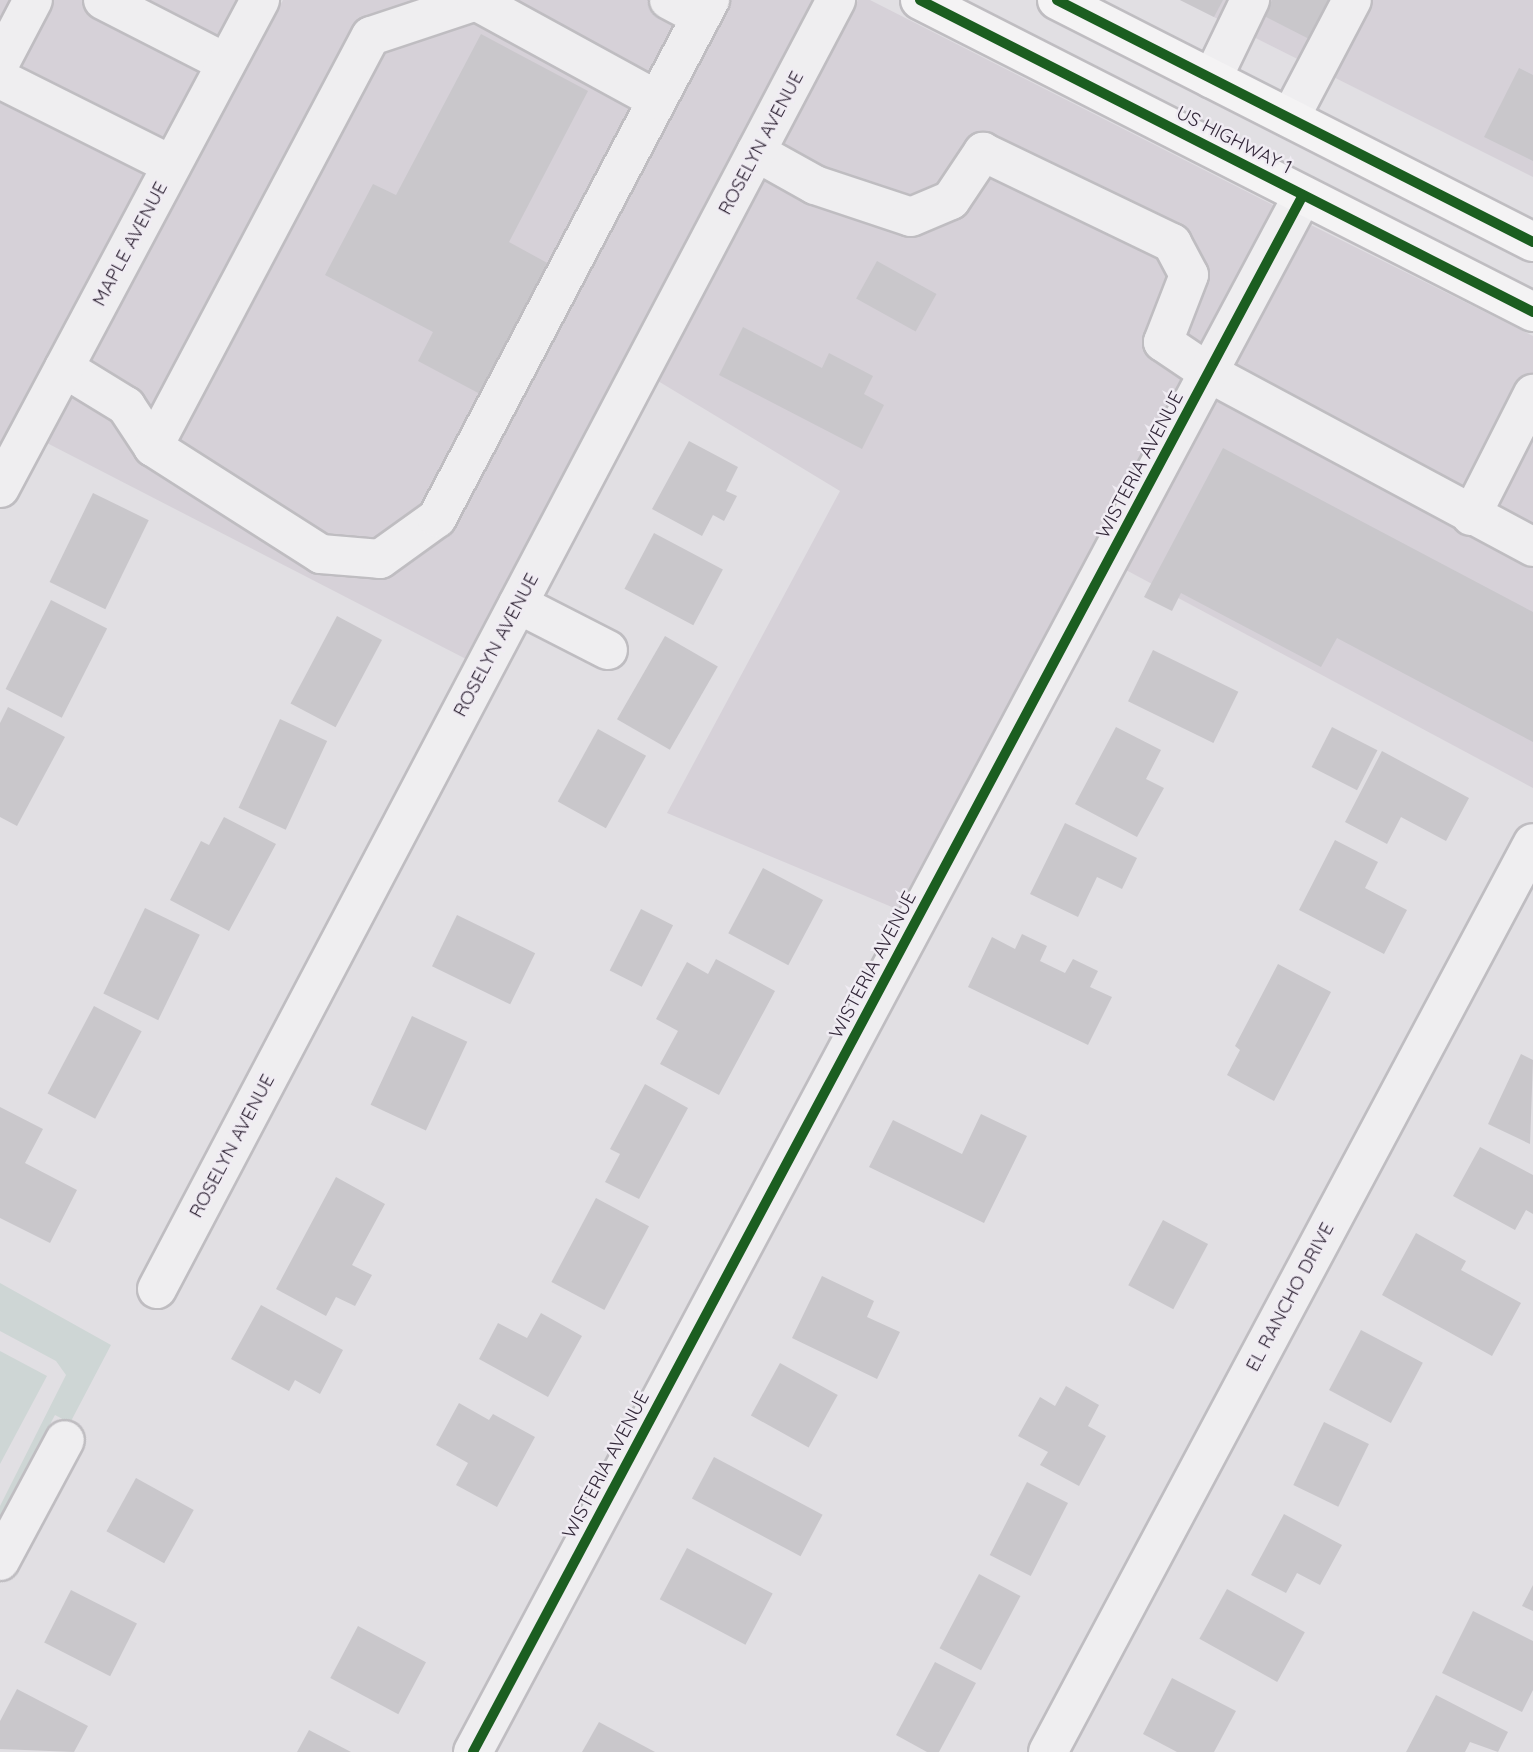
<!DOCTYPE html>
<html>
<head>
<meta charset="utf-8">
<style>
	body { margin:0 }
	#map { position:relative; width:1533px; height:1752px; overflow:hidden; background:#e1dfe3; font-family:Quicksand,sans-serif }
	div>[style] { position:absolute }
	.built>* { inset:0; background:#d6d1d8 }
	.green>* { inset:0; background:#ced6d5 }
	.building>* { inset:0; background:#c9c7cb; transform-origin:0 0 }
	.roads { filter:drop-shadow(2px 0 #bfbdc1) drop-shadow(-2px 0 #bfbdc1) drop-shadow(0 2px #bfbdc1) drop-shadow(0 -2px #bfbdc1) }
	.minor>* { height:38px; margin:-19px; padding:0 19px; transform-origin:19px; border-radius:19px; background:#efeef0 }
	.major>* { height:38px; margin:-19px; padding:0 19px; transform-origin:19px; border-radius:19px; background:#f4f3f4 }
	.cycleway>* { height:10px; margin:-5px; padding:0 5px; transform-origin:5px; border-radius:5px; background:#1b5e20 }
	span { translate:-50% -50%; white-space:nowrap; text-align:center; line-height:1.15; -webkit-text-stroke:5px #f0ecf3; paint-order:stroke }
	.street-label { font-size:19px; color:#332839 }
</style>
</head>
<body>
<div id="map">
	<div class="built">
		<div style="clip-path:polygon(0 0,237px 0,0 445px)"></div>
		<div style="clip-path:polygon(283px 0,813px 0,466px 659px,47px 443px)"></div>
		<div style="clip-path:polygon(858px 0,870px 0,1275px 206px,899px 910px,667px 813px,840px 491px,658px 381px)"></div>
		<div style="clip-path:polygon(1180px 0,1533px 0,1533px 177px)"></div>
		<div style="clip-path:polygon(1311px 225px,1533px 336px,1533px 788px,1126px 570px)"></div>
	</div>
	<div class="green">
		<div style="clip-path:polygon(0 1283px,111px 1345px,70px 1423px,55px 1415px,0 1518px,0 1506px,66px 1375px,56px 1361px,0 1331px)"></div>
		<div style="clip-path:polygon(0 1351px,47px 1376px,0 1464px)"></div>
	</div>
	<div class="building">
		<div style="clip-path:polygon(1180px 0,1223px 0,1214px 17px)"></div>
		<div style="clip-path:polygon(1272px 0,1334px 0,1313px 41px,1264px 16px)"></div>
		<div style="clip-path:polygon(481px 34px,588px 91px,509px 242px,551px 265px,482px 395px,418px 361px,433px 332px,325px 275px,373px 184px,396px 195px)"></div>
		<div style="clip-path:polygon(1519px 68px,1533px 75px,1533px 161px,1484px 137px)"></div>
		<div style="left:877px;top:261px;width:68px;height:43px;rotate:29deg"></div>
		<div style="clip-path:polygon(743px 327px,822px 368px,829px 353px,873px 376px,864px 394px,884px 405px,862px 449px,719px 375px)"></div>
		<div style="clip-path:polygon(689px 441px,738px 467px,726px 491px,737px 496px,724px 521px,713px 515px,702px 536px,652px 509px)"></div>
		<div style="clip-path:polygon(1223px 448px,1533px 612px,1533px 742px,1337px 638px,1321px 667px,1181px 593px,1172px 611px,1144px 597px)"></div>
		<div style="left:93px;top:493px;width:62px;height:99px;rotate:26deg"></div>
		<div style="left:654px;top:533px;width:78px;height:63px;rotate:28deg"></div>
		<div style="left:51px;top:600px;width:63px;height:100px;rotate:27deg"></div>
		<div style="left:337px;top:616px;width:51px;height:99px;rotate:28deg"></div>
		<div style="left:665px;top:636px;width:61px;height:96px;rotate:30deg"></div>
		<div style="left:1153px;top:650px;width:95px;height:57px;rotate:26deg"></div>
		<div style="clip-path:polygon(8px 707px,65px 737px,17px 826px,0 817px,0 723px)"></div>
		<div style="left:280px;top:719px;width:52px;height:98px;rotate:25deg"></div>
		<div style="clip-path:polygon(1116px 727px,1161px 750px,1146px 779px,1164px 788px,1137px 837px,1075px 804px)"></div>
		<div style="left:1332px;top:727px;width:51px;height:45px;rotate:27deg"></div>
		<div style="left:598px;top:729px;width:55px;height:83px;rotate:29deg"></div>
		<div style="clip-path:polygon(1382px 751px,1469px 798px,1446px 841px,1401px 817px,1387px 844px,1345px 822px)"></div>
		<div style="clip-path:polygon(224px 817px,276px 844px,229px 931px,170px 900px,201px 841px,209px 845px)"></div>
		<div style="clip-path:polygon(1065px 823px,1137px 858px,1122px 889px,1097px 877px,1078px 917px,1030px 894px)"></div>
		<div style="clip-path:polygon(1335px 840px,1378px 862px,1365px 888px,1407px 910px,1384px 954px,1299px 910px)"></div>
		<div style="left:763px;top:868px;width:68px;height:74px;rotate:28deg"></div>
		<div style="left:145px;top:908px;width:61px;height:95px;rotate:26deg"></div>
		<div style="left:641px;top:909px;width:36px;height:69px;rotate:27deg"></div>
		<div style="left:457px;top:915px;width:87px;height:57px;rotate:26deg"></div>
		<div style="clip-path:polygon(1022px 934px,1047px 946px,1040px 961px,1065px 973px,1073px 959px,1098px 971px,1090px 987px,1112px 997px,1088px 1045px,968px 987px,992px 937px,1015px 949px)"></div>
		<div style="clip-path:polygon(716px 959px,775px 991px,719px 1095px,660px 1064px,678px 1031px,656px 1019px,687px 962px,708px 974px)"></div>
		<div style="clip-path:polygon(1278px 964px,1331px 992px,1274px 1101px,1227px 1075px,1240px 1050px,1235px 1046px)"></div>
		<div style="left:94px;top:1006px;width:54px;height:99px;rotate:28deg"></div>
		<div style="left:412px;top:1016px;width:61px;height:98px;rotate:25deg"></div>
		<div style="clip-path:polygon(1521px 1054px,1533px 1060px,1530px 1144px,1488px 1124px)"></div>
		<div style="clip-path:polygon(645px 1084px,688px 1108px,639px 1199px,605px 1182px,620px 1154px,610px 1149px)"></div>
		<div style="clip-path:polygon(0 1107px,43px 1129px,25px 1163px,77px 1190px,50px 1243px,0 1218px)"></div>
		<div style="clip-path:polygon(981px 1114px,1027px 1136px,984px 1223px,869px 1167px,893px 1120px,962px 1154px)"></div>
		<div style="clip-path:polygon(1480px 1147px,1533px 1175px,1533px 1214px,1526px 1210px,1515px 1230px,1453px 1196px)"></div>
		<div style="clip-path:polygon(336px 1177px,385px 1204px,352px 1265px,372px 1275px,355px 1306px,336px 1297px,326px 1316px,276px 1289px)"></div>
		<div style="left:596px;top:1198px;width:60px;height:95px;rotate:28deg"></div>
		<div style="left:1163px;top:1220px;width:51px;height:74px;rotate:28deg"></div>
		<div style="clip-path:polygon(1416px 1233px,1466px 1261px,1461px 1270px,1521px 1303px,1492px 1356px,1382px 1295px)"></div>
		<div style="clip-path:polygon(822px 1276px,874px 1301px,867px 1317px,900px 1332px,877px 1379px,792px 1338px)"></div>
		<div style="clip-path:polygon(261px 1305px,343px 1350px,320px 1394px,295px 1380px,289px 1391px,231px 1359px)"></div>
		<div style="clip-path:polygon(541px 1313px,582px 1336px,548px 1397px,479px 1359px,498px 1323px,527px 1338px)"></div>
		<div style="left:1361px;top:1330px;width:70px;height:68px;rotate:28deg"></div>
		<div style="left:780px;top:1363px;width:66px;height:60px;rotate:29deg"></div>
		<div style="clip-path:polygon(1066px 1386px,1099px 1405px,1088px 1426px,1106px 1436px,1079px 1486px,1040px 1465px,1048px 1452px,1018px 1436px,1040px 1397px,1055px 1406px)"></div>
		<div style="clip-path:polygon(459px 1403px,489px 1420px,493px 1414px,535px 1437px,497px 1507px,456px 1485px,468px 1463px,436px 1445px)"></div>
		<div style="left:1324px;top:1422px;width:50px;height:70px;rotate:26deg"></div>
		<div style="left:714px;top:1457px;width:123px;height:47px;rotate:28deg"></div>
		<div style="left:136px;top:1478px;width:66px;height:61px;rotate:29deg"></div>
		<div style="left:1027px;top:1482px;width:46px;height:82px;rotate:27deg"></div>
		<div style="clip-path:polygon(1284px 1514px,1342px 1545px,1320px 1585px,1297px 1573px,1286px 1593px,1251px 1575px)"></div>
		<div style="left:687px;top:1548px;width:97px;height:58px;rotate:28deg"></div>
		<div style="left:979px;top:1574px;width:47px;height:84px;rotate:28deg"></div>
		<div style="clip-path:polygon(1533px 1585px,1533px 1611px,1522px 1606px)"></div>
		<div style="left:1227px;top:1589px;width:89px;height:57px;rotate:29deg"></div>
		<div style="left:71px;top:1590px;width:74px;height:59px;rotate:27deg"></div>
		<div style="clip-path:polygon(1473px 1611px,1533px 1641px,1533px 1690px,1522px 1712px,1442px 1673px)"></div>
		<div style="left:358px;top:1626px;width:77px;height:59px;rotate:28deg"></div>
		<div style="clip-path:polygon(935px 1662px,976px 1683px,939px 1752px,927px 1752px,896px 1735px)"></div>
		<div style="clip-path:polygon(1172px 1678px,1236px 1711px,1214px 1752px,1177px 1752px,1143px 1734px)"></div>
		<div style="clip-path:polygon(17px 1689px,88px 1726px,74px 1752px,0 1749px,0 1721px)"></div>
		<div style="clip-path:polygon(1436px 1695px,1508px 1732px,1498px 1752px,1470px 1742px,1465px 1752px,1406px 1752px)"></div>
		<div style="clip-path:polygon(599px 1722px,655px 1752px,582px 1752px)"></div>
		<div style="clip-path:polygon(309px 1730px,351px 1752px,297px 1752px)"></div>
	</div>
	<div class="roads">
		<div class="minor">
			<div style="left:103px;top:0;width:138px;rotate:27.1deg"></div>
			<div style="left:669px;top:0;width:36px;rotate:28deg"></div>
			<div style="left:0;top:63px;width:71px;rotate:-62.4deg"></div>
			<div style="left:0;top:79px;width:192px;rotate:26.6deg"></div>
			<div style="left:1212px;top:79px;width:88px;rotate:-64.3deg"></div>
			<div style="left:1290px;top:118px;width:133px;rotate:-62.3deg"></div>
			<div style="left:756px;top:152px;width:68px;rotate:29.2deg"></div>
			<div style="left:815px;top:185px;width:101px;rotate:18.4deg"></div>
			<div style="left:911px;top:217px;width:43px;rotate:-23deg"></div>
			<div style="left:951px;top:200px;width:58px;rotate:-56.3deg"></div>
			<div style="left:983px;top:152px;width:210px;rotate:25.7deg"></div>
			<div style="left:1172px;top:243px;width:36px;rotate:62deg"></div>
			<div style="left:1189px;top:275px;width:72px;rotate:111.2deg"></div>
			<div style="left:1163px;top:342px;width:55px;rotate:34deg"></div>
			<div style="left:1209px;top:373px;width:368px;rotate:28.2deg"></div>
			<div style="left:64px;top:368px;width:73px;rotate:31.5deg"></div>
			<div style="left:126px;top:406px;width:49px;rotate:56.6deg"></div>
			<div style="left:153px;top:447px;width:199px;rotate:32.5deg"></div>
			<div style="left:321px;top:554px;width:59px;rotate:4.8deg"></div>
			<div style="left:380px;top:559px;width:70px;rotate:-35.7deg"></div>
			<div style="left:437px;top:518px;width:586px;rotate:-62.21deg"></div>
			<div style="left:153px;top:447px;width:465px;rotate:-62.1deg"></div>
			<div style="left:371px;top:36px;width:111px;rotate:-18.4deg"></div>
			<div style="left:476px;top:1px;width:206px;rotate:28.7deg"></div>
			<div style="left:0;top:488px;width:553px;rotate:-61.95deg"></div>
			<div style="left:1471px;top:516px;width:137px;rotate:-63.1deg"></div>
			<div style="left:518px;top:604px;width:101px;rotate:27.1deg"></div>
			<div style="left:157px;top:1289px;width:1457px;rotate:-62.22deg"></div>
			<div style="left:0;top:1561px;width:137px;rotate:-61.8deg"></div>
			<div style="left:473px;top:1752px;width:1764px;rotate:-61.94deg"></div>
			<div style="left:1048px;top:1752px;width:1030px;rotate:-61.92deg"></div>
		</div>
		<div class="major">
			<div style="left:920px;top:0;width:688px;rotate:26.97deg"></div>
			<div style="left:1057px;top:0;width:534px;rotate:26.95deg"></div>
		</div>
	</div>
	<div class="cycleway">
		<div style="left:920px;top:0;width:688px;rotate:26.97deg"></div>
		<div style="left:1057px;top:0;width:534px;rotate:26.95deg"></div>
		<div style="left:473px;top:1752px;width:1764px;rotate:-61.94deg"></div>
	</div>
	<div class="street-label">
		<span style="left:1234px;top:140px;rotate:27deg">US HIGHWAY 1</span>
		<span style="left:761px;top:143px;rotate:-62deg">ROSELYN AVENUE</span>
		<span style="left:130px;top:244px;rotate:-62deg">MAPLE AVENUE</span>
		<span style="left:1140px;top:465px;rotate:-62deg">WISTERIA AVENUE</span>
		<span style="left:496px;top:645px;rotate:-62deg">ROSELYN AVENUE</span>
		<span style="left:873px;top:965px;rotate:-62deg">WISTERIA AVENUE</span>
		<span style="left:232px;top:1146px;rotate:-62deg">ROSELYN AVENUE</span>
		<span style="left:1290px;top:1297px;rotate:-62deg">EL RANCHO DRIVE</span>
		<span style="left:606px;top:1465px;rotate:-62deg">WISTERIA AVENUE</span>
	</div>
</div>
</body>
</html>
